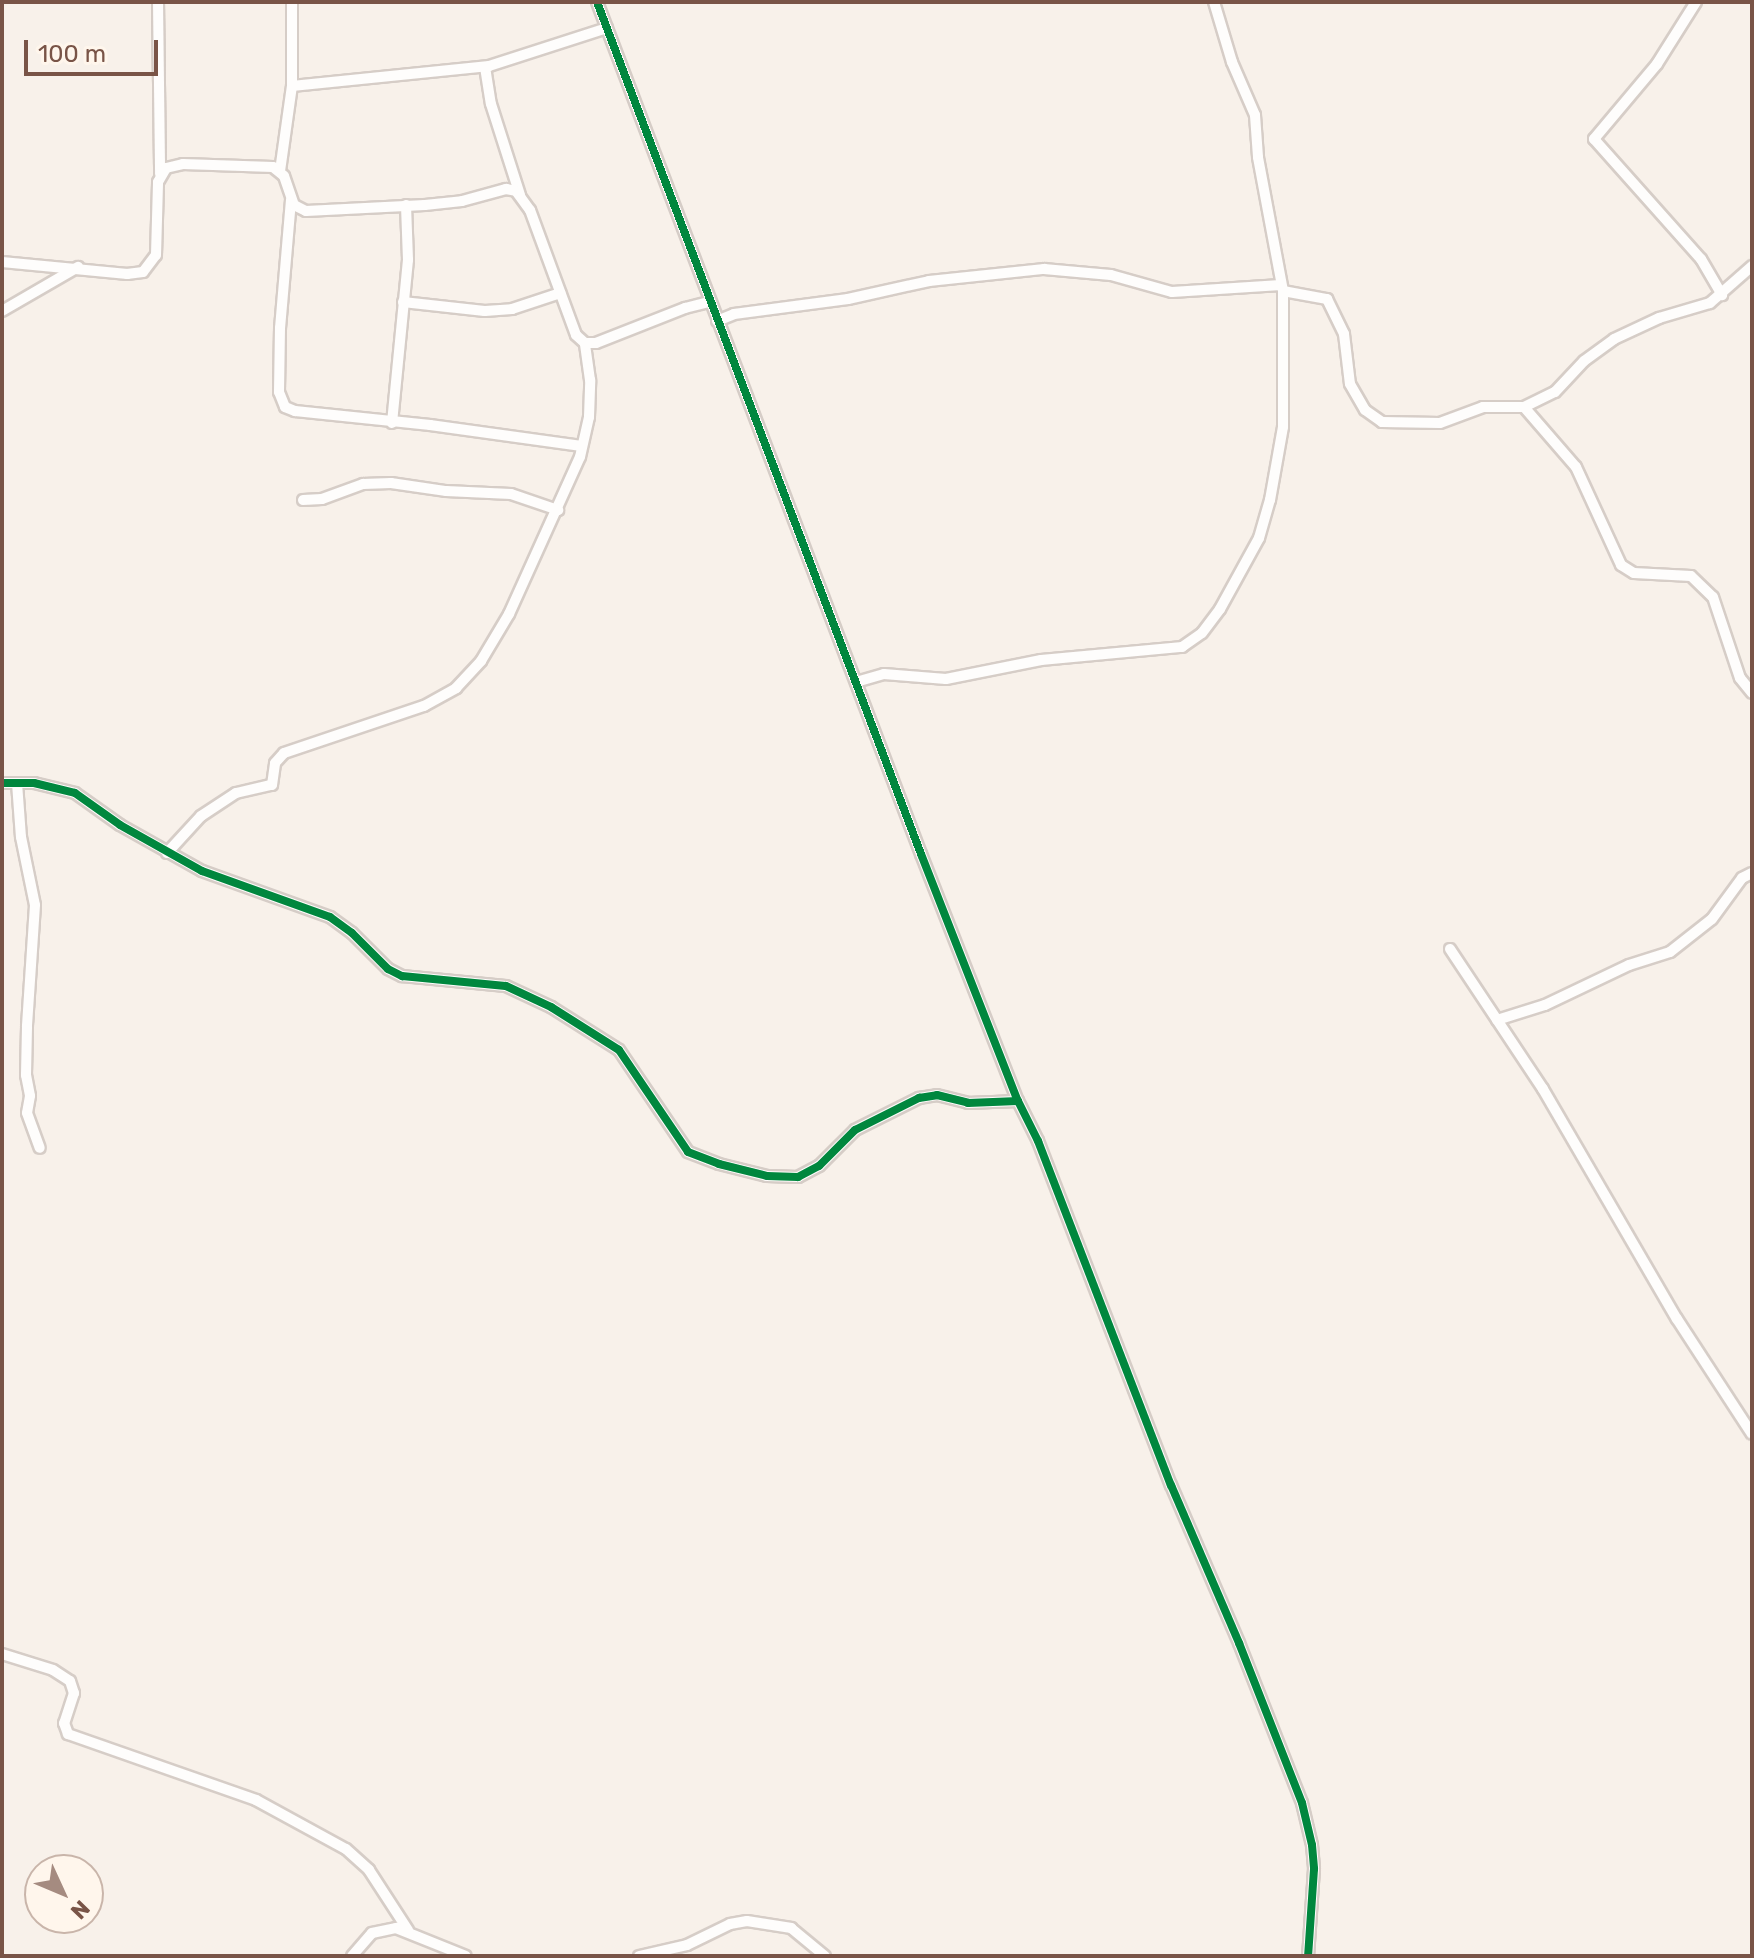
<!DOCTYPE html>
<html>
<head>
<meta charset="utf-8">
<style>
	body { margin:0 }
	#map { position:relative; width:1754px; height:1958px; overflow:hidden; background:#f8f1ea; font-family:Rubik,sans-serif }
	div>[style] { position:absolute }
	.roads { filter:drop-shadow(2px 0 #d6cdc7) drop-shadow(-2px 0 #d6cdc7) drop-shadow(0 2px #d6cdc7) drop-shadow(0 -2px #d6cdc7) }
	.minor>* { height:10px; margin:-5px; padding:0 5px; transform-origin:5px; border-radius:5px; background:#fefdfc }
	.cycleway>* { height:8px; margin:-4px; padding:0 4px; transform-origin:4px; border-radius:4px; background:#00873e }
	span { translate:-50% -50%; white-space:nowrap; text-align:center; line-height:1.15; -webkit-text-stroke:7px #fff6ec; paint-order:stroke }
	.frame { position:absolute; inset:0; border:4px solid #795447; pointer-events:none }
	.north { position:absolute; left:24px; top:1854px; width:80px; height:80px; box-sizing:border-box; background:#fff6ec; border:2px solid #c9b5aa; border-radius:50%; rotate:134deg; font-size:22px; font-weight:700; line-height:32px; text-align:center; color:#795447 }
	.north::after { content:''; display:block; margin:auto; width:28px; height:36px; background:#a58b80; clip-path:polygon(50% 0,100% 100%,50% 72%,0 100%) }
	.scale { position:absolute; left:24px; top:40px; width:134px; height:36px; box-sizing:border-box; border:4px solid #795447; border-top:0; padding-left:10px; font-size:24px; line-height:28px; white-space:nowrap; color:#795447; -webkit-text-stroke:6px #fff6ec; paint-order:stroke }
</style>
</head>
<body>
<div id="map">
	<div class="roads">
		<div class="minor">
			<div style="left:158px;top:2px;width:172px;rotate:89.3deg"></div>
			<div style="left:597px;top:2px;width:912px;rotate:69.18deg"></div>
			<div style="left:921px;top:854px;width:265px;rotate:68.6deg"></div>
			<div style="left:1018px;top:1101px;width:45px;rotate:63.4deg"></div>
			<div style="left:1038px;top:1141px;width:369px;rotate:68.9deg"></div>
			<div style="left:1171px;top:1485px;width:172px;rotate:66.7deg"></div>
			<div style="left:1239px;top:1643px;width:172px;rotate:68.5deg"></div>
			<div style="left:1302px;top:1803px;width:43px;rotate:76.6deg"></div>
			<div style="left:1312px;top:1845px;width:24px;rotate:85deg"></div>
			<div style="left:1314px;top:1869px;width:87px;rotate:93.9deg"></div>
			<div style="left:1696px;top:2px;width:73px;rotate:122.2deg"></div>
			<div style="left:1657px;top:64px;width:98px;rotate:130deg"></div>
			<div style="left:1594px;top:139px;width:161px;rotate:48.3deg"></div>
			<div style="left:1701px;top:259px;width:42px;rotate:59.7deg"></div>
			<div style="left:485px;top:67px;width:37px;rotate:81deg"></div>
			<div style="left:491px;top:104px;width:96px;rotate:72.3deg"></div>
			<div style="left:292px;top:86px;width:198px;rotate:-5.8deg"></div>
			<div style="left:489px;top:66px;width:124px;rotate:-17.9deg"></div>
			<div style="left:280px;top:171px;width:86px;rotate:-82deg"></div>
			<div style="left:292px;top:86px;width:84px;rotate:-90deg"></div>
			<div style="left:291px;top:200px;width:128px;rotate:94.9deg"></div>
			<div style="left:280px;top:328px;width:64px;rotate:90.9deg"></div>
			<div style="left:279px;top:392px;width:16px;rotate:68deg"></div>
			<div style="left:285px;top:407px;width:11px;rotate:22deg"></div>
			<div style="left:295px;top:411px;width:136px;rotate:5.9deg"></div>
			<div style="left:430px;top:425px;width:153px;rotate:7.9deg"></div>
			<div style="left:2px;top:262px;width:126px;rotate:5.5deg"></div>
			<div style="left:127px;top:274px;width:16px;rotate:-7deg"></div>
			<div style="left:143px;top:272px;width:21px;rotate:-53deg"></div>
			<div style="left:156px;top:255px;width:73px;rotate:-88.4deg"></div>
			<div style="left:158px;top:182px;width:16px;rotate:-60deg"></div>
			<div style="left:166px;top:168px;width:17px;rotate:-13deg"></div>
			<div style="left:183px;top:164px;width:90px;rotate:1.9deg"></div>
			<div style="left:273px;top:167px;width:14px;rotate:39deg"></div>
			<div style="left:284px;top:176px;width:31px;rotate:71deg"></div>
			<div style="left:294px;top:205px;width:13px;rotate:27deg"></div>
			<div style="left:306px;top:211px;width:119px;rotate:-2.9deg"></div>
			<div style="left:425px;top:205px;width:37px;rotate:-6deg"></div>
			<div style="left:462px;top:201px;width:46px;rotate:-15.3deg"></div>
			<div style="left:506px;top:189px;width:10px;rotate:11deg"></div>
			<div style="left:516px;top:191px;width:24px;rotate:54deg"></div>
			<div style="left:530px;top:210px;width:133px;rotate:69.8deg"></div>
			<div style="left:576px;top:335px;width:12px;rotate:42deg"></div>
			<div style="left:585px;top:343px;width:11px"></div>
			<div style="left:596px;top:343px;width:96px;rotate:-21.5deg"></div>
			<div style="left:685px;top:308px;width:25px;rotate:-14deg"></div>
			<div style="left:1283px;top:291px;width:45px;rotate:10.3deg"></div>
			<div style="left:1327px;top:299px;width:39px;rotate:64deg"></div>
			<div style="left:1344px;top:334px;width:50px;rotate:83.2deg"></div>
			<div style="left:1350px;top:384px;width:30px;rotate:60deg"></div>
			<div style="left:1365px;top:410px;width:21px;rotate:35deg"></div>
			<div style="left:1382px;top:422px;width:58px;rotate:1deg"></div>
			<div style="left:1440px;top:423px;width:46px;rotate:-20.4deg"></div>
			<div style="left:1483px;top:407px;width:41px"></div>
			<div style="left:1524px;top:407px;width:79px;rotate:49.1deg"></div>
			<div style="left:1576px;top:467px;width:108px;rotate:65.3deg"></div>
			<div style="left:1621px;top:565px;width:15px;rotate:32deg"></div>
			<div style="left:1634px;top:573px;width:57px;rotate:3deg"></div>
			<div style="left:1691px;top:576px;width:30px;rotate:44deg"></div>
			<div style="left:1713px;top:597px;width:85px;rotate:71.6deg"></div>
			<div style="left:1740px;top:678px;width:19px;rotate:51deg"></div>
			<div style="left:403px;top:302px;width:82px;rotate:6.3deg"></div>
			<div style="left:485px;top:311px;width:27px;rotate:-4deg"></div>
			<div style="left:512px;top:309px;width:51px;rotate:-18.4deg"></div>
			<div style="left:2px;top:311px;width:88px;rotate:-30.1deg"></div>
			<div style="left:717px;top:321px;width:18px;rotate:-22deg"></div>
			<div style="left:734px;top:314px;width:115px;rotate:-7.5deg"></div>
			<div style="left:848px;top:299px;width:83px;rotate:-12.5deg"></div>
			<div style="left:929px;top:281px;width:116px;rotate:-6deg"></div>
			<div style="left:1044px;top:269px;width:67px;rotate:5.1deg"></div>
			<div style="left:1111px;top:275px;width:63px;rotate:15.6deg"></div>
			<div style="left:1172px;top:292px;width:109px;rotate:-3.7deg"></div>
			<div style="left:1524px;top:407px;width:34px;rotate:-26deg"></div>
			<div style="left:1555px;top:392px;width:42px;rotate:-46.9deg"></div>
			<div style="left:1584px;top:361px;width:37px;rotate:-36deg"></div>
			<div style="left:1614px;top:339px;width:50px;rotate:-25deg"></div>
			<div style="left:1659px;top:318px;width:53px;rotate:-16.4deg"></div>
			<div style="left:1710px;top:303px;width:56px;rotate:-41.4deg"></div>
			<div style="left:392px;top:423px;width:164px;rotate:-84.4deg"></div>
			<div style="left:408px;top:260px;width:55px;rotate:-92.1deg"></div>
			<div style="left:303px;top:500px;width:19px;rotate:-3deg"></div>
			<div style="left:322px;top:499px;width:44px;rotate:-20.1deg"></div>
			<div style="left:363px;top:484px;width:28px;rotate:-2deg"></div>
			<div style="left:391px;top:483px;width:56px;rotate:8.3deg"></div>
			<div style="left:446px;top:491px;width:65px;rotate:2.6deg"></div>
			<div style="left:511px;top:494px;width:50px;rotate:18.8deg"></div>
			<div style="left:856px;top:682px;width:29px;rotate:-16deg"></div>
			<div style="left:884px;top:674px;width:62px;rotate:4.6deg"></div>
			<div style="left:946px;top:679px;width:97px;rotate:-11.3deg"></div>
			<div style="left:1041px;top:660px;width:142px;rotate:-5.3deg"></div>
			<div style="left:1182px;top:647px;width:24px;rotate:-35deg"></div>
			<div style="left:1202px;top:633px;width:30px;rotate:-53deg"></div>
			<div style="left:1220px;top:609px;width:81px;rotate:-61.2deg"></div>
			<div style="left:1259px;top:538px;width:40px;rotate:-74deg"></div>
			<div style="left:1270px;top:500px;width:74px;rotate:-79.9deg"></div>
			<div style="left:1283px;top:427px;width:136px;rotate:-90deg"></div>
			<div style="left:1283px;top:291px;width:136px;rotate:-100.6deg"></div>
			<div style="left:1258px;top:157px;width:42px;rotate:-94.1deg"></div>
			<div style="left:1255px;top:115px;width:58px;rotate:-113.5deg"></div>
			<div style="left:1232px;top:62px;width:63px;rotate:-106.7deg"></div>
			<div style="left:2px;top:783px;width:32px"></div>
			<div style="left:34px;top:783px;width:42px;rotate:13.7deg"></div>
			<div style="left:75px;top:793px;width:55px;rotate:35.4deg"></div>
			<div style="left:120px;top:825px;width:94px;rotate:29.3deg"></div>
			<div style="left:202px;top:871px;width:136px;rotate:19.8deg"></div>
			<div style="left:330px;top:917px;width:27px;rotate:36deg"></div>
			<div style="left:352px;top:933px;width:51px;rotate:45deg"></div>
			<div style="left:388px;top:969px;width:16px;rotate:27deg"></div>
			<div style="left:402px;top:976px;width:104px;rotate:5.5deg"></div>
			<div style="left:506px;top:986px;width:50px;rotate:25deg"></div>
			<div style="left:551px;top:1007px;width:80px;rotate:32.3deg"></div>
			<div style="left:619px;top:1050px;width:123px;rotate:55.9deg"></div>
			<div style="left:688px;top:1152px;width:33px;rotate:21deg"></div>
			<div style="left:719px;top:1164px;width:49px;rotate:14deg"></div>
			<div style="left:767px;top:1176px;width:31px;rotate:2deg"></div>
			<div style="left:798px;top:1177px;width:24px;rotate:-28deg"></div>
			<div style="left:819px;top:1166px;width:51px;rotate:-45deg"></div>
			<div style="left:855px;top:1130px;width:72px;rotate:-26.6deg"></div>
			<div style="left:919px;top:1098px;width:18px;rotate:-9deg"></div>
			<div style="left:937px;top:1095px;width:32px;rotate:14deg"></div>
			<div style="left:968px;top:1103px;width:50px;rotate:-2.3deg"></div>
			<div style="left:17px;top:783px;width:54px;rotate:85.8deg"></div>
			<div style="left:21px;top:837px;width:69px;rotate:78.4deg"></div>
			<div style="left:35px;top:905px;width:122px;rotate:93.8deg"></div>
			<div style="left:27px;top:1027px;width:48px;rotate:91.2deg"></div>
			<div style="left:26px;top:1075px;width:21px;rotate:79deg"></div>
			<div style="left:30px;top:1096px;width:17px;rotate:100deg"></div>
			<div style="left:27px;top:1113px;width:37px;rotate:70deg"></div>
			<div style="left:167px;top:853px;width:50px;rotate:-47.4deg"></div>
			<div style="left:201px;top:816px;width:42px;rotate:-33.3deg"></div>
			<div style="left:236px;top:793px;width:37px;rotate:-13deg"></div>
			<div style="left:272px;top:785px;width:22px;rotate:-82deg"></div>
			<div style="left:275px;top:763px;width:13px;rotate:-48deg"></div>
			<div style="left:284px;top:753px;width:148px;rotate:-18.6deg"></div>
			<div style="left:424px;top:706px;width:37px;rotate:-29deg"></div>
			<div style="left:456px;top:688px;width:37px;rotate:-47deg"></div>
			<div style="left:481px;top:661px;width:55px;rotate:-59.2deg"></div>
			<div style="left:509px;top:614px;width:172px;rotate:-65.7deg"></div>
			<div style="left:580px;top:457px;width:41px;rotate:-77.3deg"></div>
			<div style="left:589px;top:417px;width:37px;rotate:-88deg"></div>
			<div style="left:590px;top:380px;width:37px;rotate:-98deg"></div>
			<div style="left:1450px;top:949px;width:168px;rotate:56.4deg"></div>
			<div style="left:1543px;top:1089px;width:266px;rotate:59.8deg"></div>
			<div style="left:1677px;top:1319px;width:137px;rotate:56.9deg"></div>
			<div style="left:1497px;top:1020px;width:50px;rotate:-17.4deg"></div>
			<div style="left:1545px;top:1005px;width:93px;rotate:-25.5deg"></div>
			<div style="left:1629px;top:965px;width:43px;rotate:-17.6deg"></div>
			<div style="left:1670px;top:952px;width:53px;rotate:-38.2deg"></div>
			<div style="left:1712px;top:919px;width:51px;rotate:-53.8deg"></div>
			<div style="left:1742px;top:878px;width:11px;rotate:-27deg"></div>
			<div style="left:2px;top:1654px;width:53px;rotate:17.4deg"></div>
			<div style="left:53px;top:1670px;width:20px;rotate:33deg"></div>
			<div style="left:70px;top:1681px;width:13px;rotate:72deg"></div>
			<div style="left:74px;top:1693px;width:32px;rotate:108deg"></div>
			<div style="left:64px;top:1723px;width:12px;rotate:70deg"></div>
			<div style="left:68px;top:1734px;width:199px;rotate:19.3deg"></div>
			<div style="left:256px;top:1800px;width:102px;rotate:28.6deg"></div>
			<div style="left:346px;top:1849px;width:31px;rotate:42deg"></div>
			<div style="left:369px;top:1870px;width:72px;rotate:57deg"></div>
			<div style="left:352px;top:1956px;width:30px;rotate:-49deg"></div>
			<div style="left:372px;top:1933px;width:25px;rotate:-12deg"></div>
			<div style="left:396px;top:1928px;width:75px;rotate:21.8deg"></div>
			<div style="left:639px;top:1956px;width:49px;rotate:-12.9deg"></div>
			<div style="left:687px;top:1945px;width:48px;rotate:-26deg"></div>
			<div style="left:730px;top:1924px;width:17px;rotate:-10deg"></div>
			<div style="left:747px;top:1921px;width:45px;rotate:9deg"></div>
			<div style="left:791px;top:1928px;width:44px;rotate:39.5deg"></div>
		</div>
	</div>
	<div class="cycleway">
		<div style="left:597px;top:2px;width:912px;rotate:69.18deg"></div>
		<div style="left:921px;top:854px;width:265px;rotate:68.6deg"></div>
		<div style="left:1018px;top:1101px;width:45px;rotate:63.4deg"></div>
		<div style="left:1038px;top:1141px;width:369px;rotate:68.9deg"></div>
		<div style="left:1171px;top:1485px;width:172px;rotate:66.7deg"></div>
		<div style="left:1239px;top:1643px;width:172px;rotate:68.5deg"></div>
		<div style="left:1302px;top:1803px;width:43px;rotate:76.6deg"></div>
		<div style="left:1312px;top:1845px;width:24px;rotate:85deg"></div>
		<div style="left:1314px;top:1869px;width:87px;rotate:93.9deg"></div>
		<div style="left:2px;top:783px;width:32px"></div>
		<div style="left:34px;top:783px;width:42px;rotate:13.7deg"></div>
		<div style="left:75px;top:793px;width:55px;rotate:35.4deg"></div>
		<div style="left:120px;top:825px;width:94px;rotate:29.3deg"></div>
		<div style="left:202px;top:871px;width:136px;rotate:19.8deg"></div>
		<div style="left:330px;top:917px;width:27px;rotate:36deg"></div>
		<div style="left:352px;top:933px;width:51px;rotate:45deg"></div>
		<div style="left:388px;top:969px;width:16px;rotate:27deg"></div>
		<div style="left:402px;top:976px;width:104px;rotate:5.5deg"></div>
		<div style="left:506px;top:986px;width:50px;rotate:25deg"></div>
		<div style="left:551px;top:1007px;width:80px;rotate:32.3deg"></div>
		<div style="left:619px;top:1050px;width:123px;rotate:55.9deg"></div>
		<div style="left:688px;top:1152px;width:33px;rotate:21deg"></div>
		<div style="left:719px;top:1164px;width:49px;rotate:14deg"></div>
		<div style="left:767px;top:1176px;width:31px;rotate:2deg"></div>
		<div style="left:798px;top:1177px;width:24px;rotate:-28deg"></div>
		<div style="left:819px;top:1166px;width:51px;rotate:-45deg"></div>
		<div style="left:855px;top:1130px;width:72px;rotate:-26.6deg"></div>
		<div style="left:919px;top:1098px;width:18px;rotate:-9deg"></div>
		<div style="left:937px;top:1095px;width:32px;rotate:14deg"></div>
		<div style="left:968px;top:1103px;width:50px;rotate:-2.3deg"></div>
	</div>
	<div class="frame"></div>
	<div class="north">N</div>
	<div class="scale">100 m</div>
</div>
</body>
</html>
